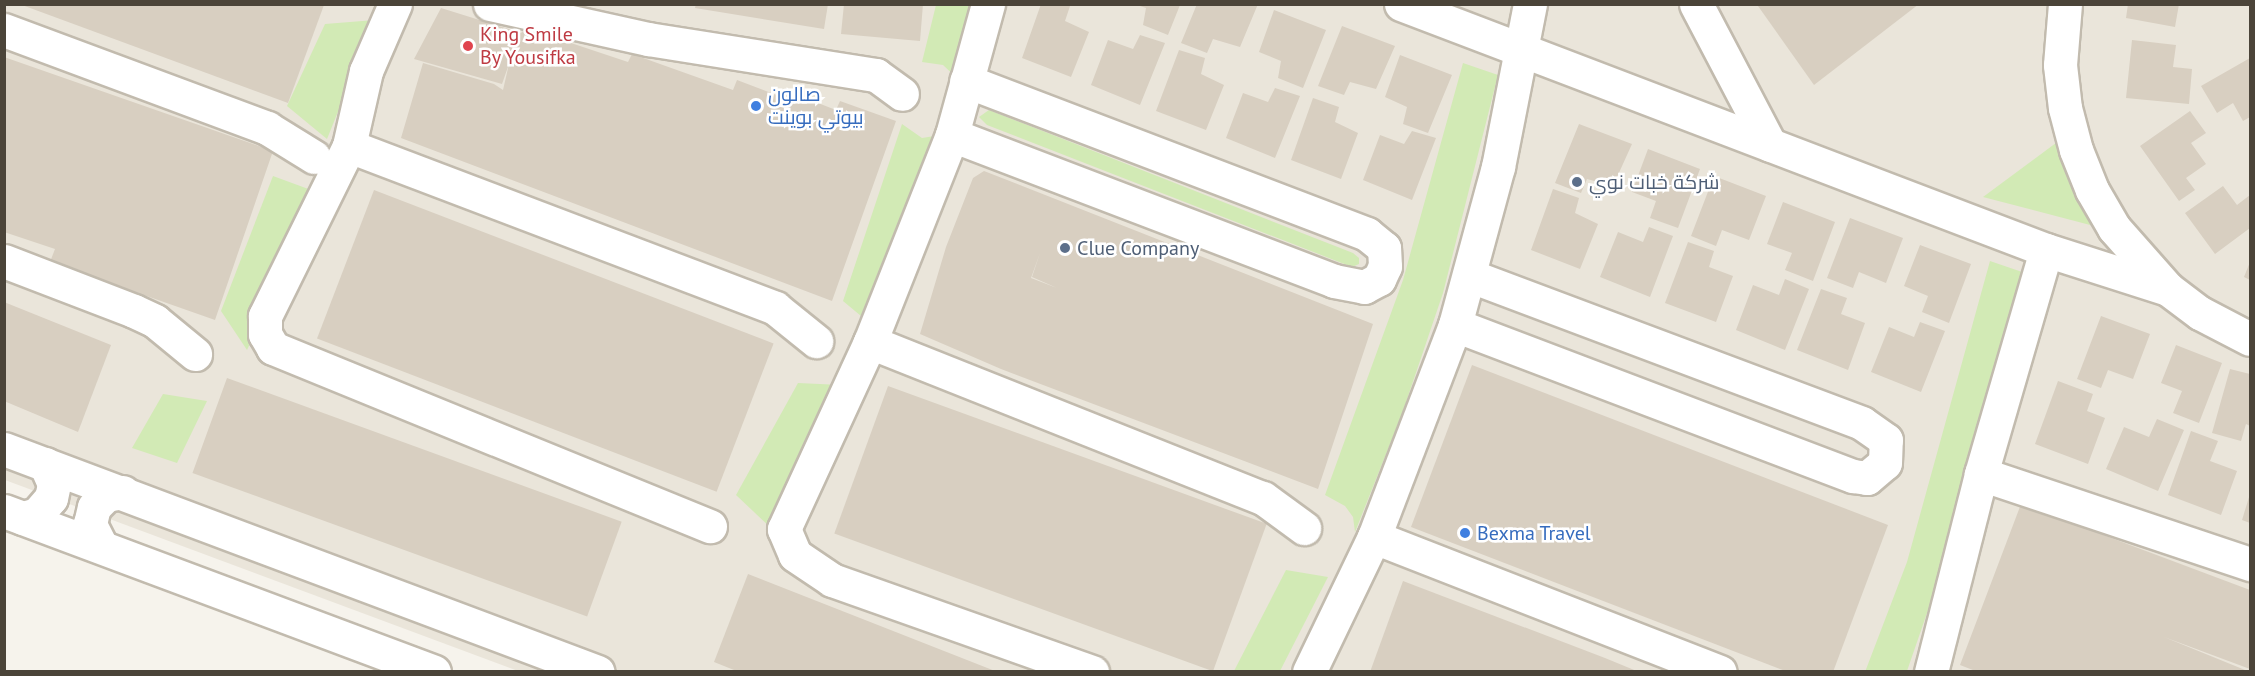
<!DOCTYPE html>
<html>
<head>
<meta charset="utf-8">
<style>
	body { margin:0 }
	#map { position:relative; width:2255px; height:676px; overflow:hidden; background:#f6f3ec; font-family:"PT Sans",Cairo,sans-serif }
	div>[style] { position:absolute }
	.residential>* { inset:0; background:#eae5da }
	.green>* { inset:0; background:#d2eab5 }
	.building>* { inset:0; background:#d8cfc1; transform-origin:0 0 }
	.roads { filter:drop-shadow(2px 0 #c2bbae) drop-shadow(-2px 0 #c2bbae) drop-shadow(0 2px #c2bbae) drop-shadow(0 -2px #c2bbae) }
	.minor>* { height:33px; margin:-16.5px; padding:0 16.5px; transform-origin:16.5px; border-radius:16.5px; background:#fff }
	.dots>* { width:16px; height:16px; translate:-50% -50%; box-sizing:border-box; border:3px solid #fff; border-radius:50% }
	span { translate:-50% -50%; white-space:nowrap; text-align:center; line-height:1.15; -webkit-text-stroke:5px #fff; paint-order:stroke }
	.health-label { font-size:20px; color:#be3a42 }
	.left { translate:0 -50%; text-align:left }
	.shop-label { font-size:20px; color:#366cbe }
	.service-label { font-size:20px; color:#4e5e75 }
	.frame { position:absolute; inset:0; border:6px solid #4b4439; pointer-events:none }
</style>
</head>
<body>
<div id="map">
	<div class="residential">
		<div style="clip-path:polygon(4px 5px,2250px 5px,2250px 671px,518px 671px,5px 480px)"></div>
	</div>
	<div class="green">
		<div style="clip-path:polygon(936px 5px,982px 5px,961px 82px,943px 65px,922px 62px)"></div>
		<div style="clip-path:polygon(375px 20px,327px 139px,287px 106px,325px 24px)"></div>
		<div style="clip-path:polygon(1463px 63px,1498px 75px,1443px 293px,1402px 414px,1355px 532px,1353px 517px,1345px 506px,1325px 495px,1403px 280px)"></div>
		<div style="clip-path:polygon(989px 110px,1353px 253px,1359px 258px,1359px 264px,1352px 267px,987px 125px,979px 117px)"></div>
		<div style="clip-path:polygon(902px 124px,922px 138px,947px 134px,873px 326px,843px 301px)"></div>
		<div style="clip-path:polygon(2064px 137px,2113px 231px,1983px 197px)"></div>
		<div style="clip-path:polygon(273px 176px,322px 194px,247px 350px,221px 311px)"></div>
		<div style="clip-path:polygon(1990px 261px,2025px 273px,1983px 451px,1907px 671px,1865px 672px,1907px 562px)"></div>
		<div style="clip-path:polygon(798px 383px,841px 385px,772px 529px,736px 495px)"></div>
		<div style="clip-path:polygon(163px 394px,207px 401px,177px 463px,132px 448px)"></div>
		<div style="clip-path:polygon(1286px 570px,1328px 577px,1280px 671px,1234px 671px)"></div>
	</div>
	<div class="building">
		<div style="clip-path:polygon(696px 4px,828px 4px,824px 29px,695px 8px)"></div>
		<div style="clip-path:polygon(844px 4px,923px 4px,920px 41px,841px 34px)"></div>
		<div style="clip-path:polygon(1041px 4px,1070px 6px,1065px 21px,1089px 32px,1071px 77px,1022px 58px)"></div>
		<div style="clip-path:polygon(1197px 4px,1258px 4px,1240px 47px,1213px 39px,1207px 53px,1181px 43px)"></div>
		<div style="clip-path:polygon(1919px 4px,1814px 85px,1758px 6px,1759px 4px)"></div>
		<div style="clip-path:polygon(2128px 4px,2179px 4px,2175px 27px,2126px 18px)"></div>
		<div style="clip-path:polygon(22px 5px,324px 5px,288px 103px)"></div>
		<div style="clip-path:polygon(1137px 5px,1180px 5px,1168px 35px,1143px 25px,1146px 8px)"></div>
		<div style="clip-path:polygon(441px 8px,521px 33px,526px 28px,628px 62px,632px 54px,733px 90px,737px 80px,784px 98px,787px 91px,836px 110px,840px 101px,896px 121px,832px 301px,401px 138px,423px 63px,494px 84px,503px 90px,509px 64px,502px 84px,414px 59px)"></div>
		<div style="clip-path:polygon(1274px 10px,1326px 30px,1303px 88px,1278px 78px,1281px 61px,1259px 52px)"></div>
		<div style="clip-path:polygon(1342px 26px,1395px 46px,1376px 89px,1350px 82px,1344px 95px,1318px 86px)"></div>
		<div style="clip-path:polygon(1140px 35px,1165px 43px,1140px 105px,1091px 85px,1108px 40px,1133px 49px)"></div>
		<div style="clip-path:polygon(2132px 40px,2176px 45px,2173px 67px,2192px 69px,2189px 104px,2126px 98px)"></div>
		<div style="clip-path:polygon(1179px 50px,1205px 58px,1201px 74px,1224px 85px,1206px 130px,1156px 111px)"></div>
		<div style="clip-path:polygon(1400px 55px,1452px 75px,1428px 133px,1403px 124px,1407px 107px,1385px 97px)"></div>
		<div style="clip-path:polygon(4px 57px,273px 151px,215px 320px,50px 262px,55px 249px,4px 232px)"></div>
		<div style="clip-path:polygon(2250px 58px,2250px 117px,2243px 121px,2233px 103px,2217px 113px,2201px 86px)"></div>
		<div style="clip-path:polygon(1275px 88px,1300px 96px,1275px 158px,1226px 138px,1243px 93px,1268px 102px)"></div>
		<div style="clip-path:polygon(1313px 98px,1339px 107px,1335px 122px,1358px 133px,1341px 179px,1291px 160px)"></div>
		<div style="clip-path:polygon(2190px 111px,2206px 133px,2191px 143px,2206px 164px,2186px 178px,2195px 190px,2179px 201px,2140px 146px)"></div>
		<div style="clip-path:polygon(1579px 124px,1632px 144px,1613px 186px,1587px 179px,1581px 193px,1555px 183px)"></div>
		<div style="clip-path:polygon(1412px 131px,1436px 138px,1412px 200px,1363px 180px,1380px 135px,1404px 144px)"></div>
		<div style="clip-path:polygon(1648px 149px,1700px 169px,1678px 228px,1650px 218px,1656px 201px,1632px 192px)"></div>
		<div style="clip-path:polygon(evenodd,984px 171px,1373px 324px,1318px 489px,1001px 369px,920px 334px,946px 247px,973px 178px,984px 171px,1040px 253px,1032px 277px,1057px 288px,1031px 278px,1040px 253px)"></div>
		<div style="clip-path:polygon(1714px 176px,1766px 196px,1749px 240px,1722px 230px,1716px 246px,1691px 236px)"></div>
		<div style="clip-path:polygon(2223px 186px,2237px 205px,2250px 195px,2250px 228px,2215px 254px,2185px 213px)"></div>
		<div style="clip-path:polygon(1553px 189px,1579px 198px,1575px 213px,1598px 224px,1580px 269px,1531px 250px)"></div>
		<div style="left:374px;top:190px;width:428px;height:159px;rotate:21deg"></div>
		<div style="clip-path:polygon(1783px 202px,1835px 222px,1813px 281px,1785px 270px,1792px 253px,1767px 244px)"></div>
		<div style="clip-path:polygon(1850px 218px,1903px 238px,1886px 283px,1859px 272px,1853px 288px,1827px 278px)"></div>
		<div style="clip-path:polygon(1649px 227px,1673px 236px,1650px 297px,1600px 277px,1618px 232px,1643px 242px)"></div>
		<div style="clip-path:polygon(1688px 242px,1714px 251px,1709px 267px,1733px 276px,1716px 322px,1665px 303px)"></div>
		<div style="clip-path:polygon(1920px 245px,1971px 264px,1949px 323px,1922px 312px,1928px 296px,1904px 286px)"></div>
		<div style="clip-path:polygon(2250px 262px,2250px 280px,2244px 277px)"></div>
		<div style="clip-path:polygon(1785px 279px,1809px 289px,1785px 350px,1736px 330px,1753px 285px,1779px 295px)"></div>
		<div style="clip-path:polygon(1821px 289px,1847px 298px,1841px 314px,1865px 323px,1848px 370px,1797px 350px)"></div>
		<div style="clip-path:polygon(4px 302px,111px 345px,78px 432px,4px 401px)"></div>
		<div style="clip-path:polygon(2101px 316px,2150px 334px,2133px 379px,2108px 370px,2101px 388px,2077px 379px)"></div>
		<div style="clip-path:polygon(1920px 322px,1945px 331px,1921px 392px,1871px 372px,1889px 327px,1914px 337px)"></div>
		<div style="clip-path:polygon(2176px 345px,2222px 363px,2199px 423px,2173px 413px,2182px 391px,2161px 383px)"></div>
		<div style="clip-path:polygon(1472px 365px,1888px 525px,1833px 672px,1788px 672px,1411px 527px)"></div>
		<div style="clip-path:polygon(2230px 369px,2250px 374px,2250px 426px,2246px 424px,2241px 441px,2212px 433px)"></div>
		<div style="left:227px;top:378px;width:420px;height:101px;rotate:20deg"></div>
		<div style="clip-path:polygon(2058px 381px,2093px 394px,2087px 411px,2105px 418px,2088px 464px,2035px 444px)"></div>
		<div style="left:888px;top:386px;width:403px;height:157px;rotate:20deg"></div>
		<div style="clip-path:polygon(2157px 419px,2184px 430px,2158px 491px,2106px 469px,2124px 427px,2149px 437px)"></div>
		<div style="clip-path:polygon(2191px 431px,2218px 441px,2210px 461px,2237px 471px,2221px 515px,2168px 495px)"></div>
		<div style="clip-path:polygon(2250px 494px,2250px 523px,2242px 520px)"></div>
		<div style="clip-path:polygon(2021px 504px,2250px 590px,2250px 669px,2164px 637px,2250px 672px,1978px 672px,1960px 665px)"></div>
		<div style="clip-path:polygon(748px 574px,995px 671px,995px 672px,739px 672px,714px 662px)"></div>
		<div style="clip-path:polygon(1403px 581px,1605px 658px,1639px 672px,1370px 672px)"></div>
	</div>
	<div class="roads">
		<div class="minor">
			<div style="left:395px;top:4px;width:73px;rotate:113.4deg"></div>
			<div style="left:366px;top:71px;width:77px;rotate:102.8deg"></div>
			<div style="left:349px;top:146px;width:190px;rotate:116.3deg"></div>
			<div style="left:265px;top:316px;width:18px;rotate:90deg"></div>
			<div style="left:265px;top:334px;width:16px;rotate:60deg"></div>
			<div style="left:273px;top:348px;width:472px;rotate:22.2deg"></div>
			<div style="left:490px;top:4px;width:162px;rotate:12.5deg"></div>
			<div style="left:648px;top:39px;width:231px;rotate:9deg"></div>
			<div style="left:876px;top:75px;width:32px;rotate:36deg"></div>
			<div style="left:988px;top:4px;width:136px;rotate:105.4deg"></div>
			<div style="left:952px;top:135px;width:223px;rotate:111.6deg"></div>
			<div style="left:870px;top:342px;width:206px;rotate:114.7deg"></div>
			<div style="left:784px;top:529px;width:28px;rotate:67deg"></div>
			<div style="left:795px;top:555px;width:45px;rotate:34deg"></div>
			<div style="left:832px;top:580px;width:276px;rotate:19.5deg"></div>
			<div style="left:1401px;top:4px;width:690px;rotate:20.88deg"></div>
			<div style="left:2046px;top:250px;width:128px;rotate:17.7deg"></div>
			<div style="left:1696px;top:4px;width:159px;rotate:62.3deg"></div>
			<div style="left:2065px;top:4px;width:61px;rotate:94.7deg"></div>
			<div style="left:2060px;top:65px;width:43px;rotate:83.4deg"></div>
			<div style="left:2065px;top:108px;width:43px;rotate:75.3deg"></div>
			<div style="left:2076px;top:150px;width:43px;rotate:68.2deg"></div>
			<div style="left:2092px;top:190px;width:44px;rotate:59.9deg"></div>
			<div style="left:2114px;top:228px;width:81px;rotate:48.5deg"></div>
			<div style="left:2168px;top:289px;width:40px;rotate:37deg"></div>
			<div style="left:2200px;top:313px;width:56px;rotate:27.5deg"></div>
			<div style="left:4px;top:30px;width:281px;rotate:20.4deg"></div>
			<div style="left:267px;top:128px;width:55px;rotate:31.7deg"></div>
			<div style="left:952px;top:135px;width:409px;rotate:20.9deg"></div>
			<div style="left:1334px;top:281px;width:31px;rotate:11deg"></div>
			<div style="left:1364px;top:287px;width:17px;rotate:-28deg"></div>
			<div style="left:1379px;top:279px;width:14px;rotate:-65deg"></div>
			<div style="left:1385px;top:266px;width:18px;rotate:-93deg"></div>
			<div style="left:1384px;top:248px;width:22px;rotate:-141deg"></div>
			<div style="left:1367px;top:234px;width:429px;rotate:-159.1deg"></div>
			<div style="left:349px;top:146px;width:456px;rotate:20.8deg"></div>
			<div style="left:775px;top:308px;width:53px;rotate:38.8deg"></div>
			<div style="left:4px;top:261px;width:139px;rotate:21deg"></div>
			<div style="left:134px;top:311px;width:23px;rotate:25deg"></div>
			<div style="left:155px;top:321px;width:52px;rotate:39.5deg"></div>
			<div style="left:1455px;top:325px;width:426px;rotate:20.8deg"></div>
			<div style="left:1853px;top:476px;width:14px;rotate:8deg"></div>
			<div style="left:1867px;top:478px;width:23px;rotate:-40deg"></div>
			<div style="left:1885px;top:463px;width:23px;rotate:-88deg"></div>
			<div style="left:1886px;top:440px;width:29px;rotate:-145deg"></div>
			<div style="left:1862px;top:423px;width:419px;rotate:-159.4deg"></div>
			<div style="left:870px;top:342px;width:423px;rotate:21.7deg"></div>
			<div style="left:1263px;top:498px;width:51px;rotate:36.2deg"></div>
			<div style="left:4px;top:449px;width:634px;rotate:20.58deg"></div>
			<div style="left:1981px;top:474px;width:284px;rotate:18.5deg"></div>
			<div style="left:4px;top:511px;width:459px;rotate:20.5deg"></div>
			<div style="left:23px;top:518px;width:15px;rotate:-16deg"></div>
			<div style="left:37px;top:514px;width:21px;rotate:-49deg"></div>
			<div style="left:51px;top:498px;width:14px;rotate:-78deg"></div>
			<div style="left:54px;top:484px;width:22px;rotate:-114deg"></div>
			<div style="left:1374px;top:537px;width:371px;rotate:21.3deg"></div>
			<div style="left:101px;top:546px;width:25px;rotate:-117deg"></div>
			<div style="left:90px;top:524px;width:17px;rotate:-77deg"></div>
			<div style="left:94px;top:507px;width:17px;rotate:-45deg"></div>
			<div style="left:106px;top:495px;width:17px;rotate:-10deg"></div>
			<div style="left:1309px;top:672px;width:150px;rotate:-64.3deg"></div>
			<div style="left:1374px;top:537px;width:227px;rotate:-69.1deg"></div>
			<div style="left:1455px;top:325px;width:164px;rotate:-74.8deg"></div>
			<div style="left:1498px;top:167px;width:166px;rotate:-78.9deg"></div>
			<div style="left:1931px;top:672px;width:204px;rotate:-75.8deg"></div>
			<div style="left:1981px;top:474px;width:233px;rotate:-73.8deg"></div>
		</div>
	</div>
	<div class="dots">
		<div style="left:468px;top:46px;background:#e0444e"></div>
		<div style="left:756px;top:106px;background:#3f7fe0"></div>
		<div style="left:1577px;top:182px;background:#5c6f8a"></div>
		<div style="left:1065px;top:248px;background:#5c6f8a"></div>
		<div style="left:1465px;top:533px;background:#3f7fe0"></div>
	</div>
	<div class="health-label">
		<span class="left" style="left:480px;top:46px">King Smile<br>By Yousifka</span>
	</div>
	<div class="shop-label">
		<span class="left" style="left:768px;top:106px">صالون<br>بيوتي بوينت</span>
		<span class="left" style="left:1477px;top:533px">Bexma Travel</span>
	</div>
	<div class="service-label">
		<span class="left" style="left:1589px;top:182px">شركة خبات نوي</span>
		<span class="left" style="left:1077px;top:248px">Clue Company</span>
	</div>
	<div class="frame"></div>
</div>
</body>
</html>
